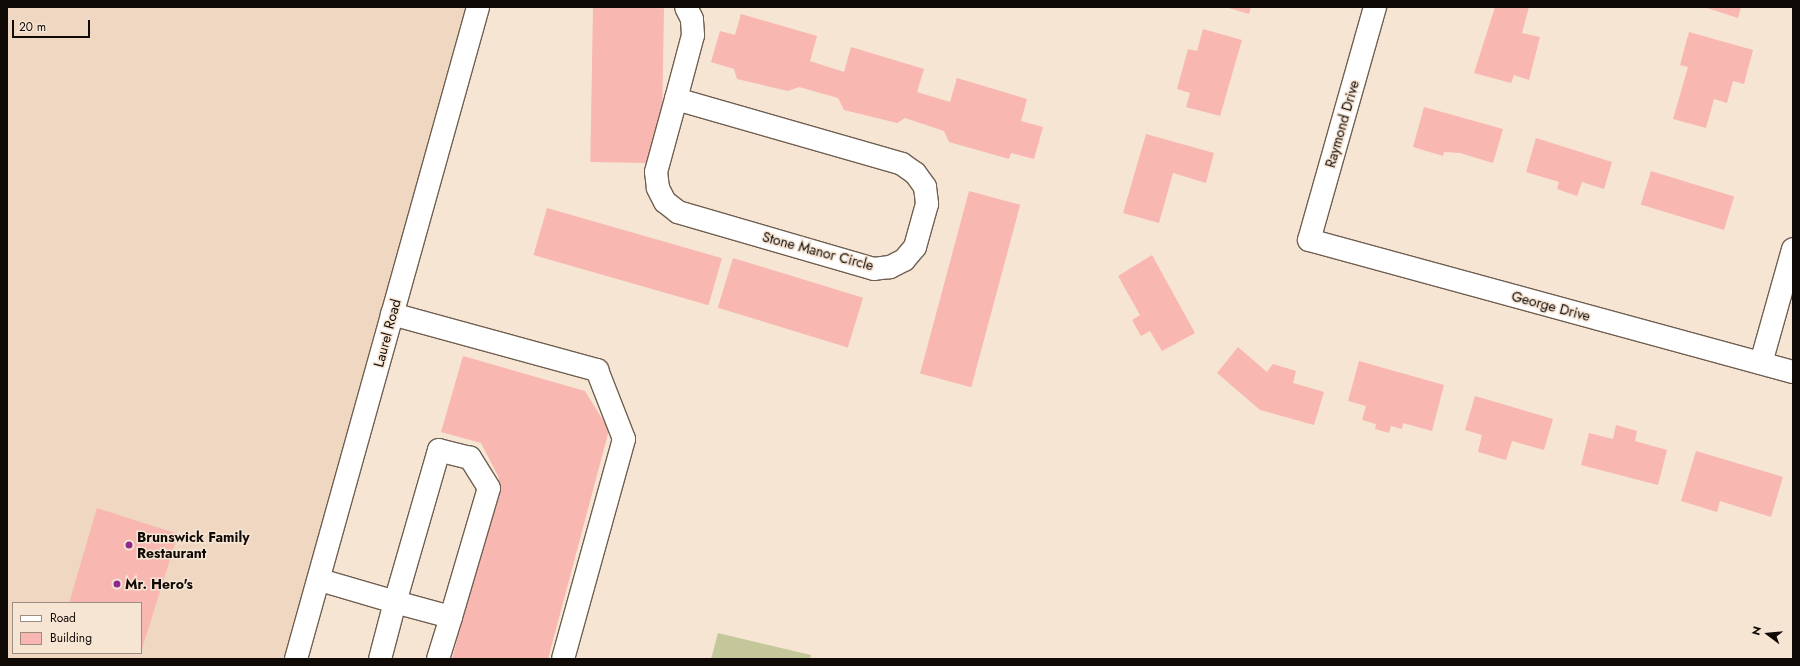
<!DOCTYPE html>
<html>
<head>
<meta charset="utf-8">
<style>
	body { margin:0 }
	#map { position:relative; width:1800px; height:666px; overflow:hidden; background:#f7e5d4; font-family:Jost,sans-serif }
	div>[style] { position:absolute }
	.built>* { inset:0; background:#f0d7c1 }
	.green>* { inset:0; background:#c3c79a }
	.building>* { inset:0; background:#f8b7b1; transform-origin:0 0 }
	.roads { filter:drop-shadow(1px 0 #706051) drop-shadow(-1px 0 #706051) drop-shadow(0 1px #706051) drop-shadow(0 -1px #706051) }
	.minor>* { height:22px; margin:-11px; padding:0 11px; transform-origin:11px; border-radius:11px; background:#fff }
	.dots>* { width:11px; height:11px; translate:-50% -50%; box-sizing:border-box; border:2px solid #f7e5d4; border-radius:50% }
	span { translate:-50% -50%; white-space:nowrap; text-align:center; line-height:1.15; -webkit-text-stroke:3px #f7e5d4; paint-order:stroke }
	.street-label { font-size:14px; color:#100a06 }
	.poi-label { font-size:14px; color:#100a06; font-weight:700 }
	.left { translate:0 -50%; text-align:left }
	.frame { position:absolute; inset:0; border:8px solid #100a06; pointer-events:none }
	.legend { position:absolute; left:12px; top:602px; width:130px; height:52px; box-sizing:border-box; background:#f7e5d4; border:1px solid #9b8d82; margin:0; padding:5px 7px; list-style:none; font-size:12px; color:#100a06 }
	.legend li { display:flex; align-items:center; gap:8px; height:20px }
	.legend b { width:20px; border:1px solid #9b8d82 }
	.north { position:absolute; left:1748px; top:614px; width:40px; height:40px; -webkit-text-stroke:3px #f7e5d4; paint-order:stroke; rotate:286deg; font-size:11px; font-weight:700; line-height:16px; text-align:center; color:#100a06 }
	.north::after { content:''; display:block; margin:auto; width:14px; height:18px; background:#100a06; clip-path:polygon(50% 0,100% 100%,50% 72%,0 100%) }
	.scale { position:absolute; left:12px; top:20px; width:78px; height:18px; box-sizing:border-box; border:2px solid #100a06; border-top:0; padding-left:5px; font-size:12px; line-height:14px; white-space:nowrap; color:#100a06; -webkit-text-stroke:3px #f7e5d4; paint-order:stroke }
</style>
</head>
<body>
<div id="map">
	<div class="built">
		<div style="clip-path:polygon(evenodd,7px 7px,478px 7px,296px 659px,7px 659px,7px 7px,13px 603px,141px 603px,141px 653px,13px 653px,13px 603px)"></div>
	</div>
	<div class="green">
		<div style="clip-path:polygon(718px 633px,811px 655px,810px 659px,711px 659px)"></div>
	</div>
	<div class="building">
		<div style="left:593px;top:7px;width:71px;height:155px;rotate:1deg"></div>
		<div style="clip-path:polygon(1225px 7px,1251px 7px,1249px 14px)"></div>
		<div style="clip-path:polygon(1495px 7px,1529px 7px,1522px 33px,1540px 37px,1529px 80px,1514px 75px,1511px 83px,1474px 73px)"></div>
		<div style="clip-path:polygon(1704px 7px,1741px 7px,1738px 18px)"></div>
		<div style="clip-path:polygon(741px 14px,817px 36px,810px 61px,844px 72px,851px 47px,924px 69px,917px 92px,950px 102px,957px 78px,1027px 99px,1021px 121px,1043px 127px,1034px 159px,1011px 153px,1009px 159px,949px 142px,944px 131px,905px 118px,897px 123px,844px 110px,838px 98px,799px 87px,788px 91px,737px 79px,734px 69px,711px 62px,720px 31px,735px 35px)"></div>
		<div style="clip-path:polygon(1203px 29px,1242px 40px,1220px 116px,1186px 107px,1190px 93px,1177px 89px,1188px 49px,1197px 51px)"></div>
		<div style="clip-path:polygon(1689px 32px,1753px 50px,1744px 84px,1733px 81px,1727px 103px,1714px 99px,1706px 128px,1673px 119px,1688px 67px,1680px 65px)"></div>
		<div style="clip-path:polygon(1424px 107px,1503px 129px,1493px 163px,1460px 153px,1444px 152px,1443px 156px,1413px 147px)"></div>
		<div style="clip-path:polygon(1146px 134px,1214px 153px,1206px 183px,1173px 173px,1159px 223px,1123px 213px)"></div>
		<div style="clip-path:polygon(1536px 138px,1612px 162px,1604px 189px,1582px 182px,1577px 196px,1557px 189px,1559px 182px,1526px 172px)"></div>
		<div style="left:1651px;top:171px;width:87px;height:35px;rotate:17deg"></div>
		<div style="left:969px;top:191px;width:53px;height:189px;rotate:15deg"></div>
		<div style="left:547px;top:208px;width:182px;height:49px;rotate:16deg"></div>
		<div style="clip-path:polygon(1152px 255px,1195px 333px,1162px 351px,1150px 331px,1141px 336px,1132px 320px,1140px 315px,1118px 276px)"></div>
		<div style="left:733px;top:258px;width:136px;height:52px;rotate:17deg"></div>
		<div style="clip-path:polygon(1238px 347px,1267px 372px,1273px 364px,1296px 371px,1293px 383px,1324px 392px,1314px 425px,1260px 410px,1217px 373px)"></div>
		<div style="clip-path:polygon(463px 356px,585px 391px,609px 430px,548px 659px,452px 659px,499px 478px,481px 443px,441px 432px)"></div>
		<div style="clip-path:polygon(1359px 361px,1444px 385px,1432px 431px,1403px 423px,1402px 429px,1391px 426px,1389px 433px,1375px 429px,1376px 424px,1362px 420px,1366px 406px,1348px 401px)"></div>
		<div style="clip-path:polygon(1475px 396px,1553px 419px,1544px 450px,1512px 441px,1506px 460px,1478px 452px,1482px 435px,1465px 430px)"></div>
		<div style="clip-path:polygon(1616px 425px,1637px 431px,1635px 441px,1667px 450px,1658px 485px,1581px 465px,1589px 433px,1613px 439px)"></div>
		<div style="clip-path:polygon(1696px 451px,1783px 477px,1771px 517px,1720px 501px,1717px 512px,1681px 501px)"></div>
		<div style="clip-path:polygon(97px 508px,178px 534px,141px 652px,141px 603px,69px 603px)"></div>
	</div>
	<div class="roads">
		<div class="minor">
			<div style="left:1375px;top:7px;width:242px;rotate:105.8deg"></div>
			<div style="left:1309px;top:240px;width:502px;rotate:15.26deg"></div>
			<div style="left:676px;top:99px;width:235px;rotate:16deg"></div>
			<div style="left:902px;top:164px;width:16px;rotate:35deg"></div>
			<div style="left:915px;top:173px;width:17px;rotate:54deg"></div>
			<div style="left:925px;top:187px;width:17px;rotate:83deg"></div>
			<div style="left:927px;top:204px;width:45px;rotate:105.6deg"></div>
			<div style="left:915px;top:247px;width:17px;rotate:130deg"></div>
			<div style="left:904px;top:260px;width:16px;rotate:153deg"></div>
			<div style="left:890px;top:267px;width:16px;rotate:173deg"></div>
			<div style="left:874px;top:269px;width:204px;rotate:-163.8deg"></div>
			<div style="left:678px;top:212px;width:16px;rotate:-142deg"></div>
			<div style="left:665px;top:202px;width:16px;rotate:-117deg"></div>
			<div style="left:658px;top:188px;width:16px;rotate:-97deg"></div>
			<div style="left:656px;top:172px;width:76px;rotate:-74.7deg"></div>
			<div style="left:676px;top:99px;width:66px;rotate:-75.1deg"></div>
			<div style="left:693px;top:35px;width:16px;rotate:-94deg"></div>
			<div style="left:692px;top:19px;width:13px;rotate:-117deg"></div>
			<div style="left:392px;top:314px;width:213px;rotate:15.3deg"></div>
			<div style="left:597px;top:370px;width:74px;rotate:68.6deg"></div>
			<div style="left:624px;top:439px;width:228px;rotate:105.5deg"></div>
			<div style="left:1761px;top:363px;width:118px;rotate:-74.3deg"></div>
			<div style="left:320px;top:580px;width:78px;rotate:16.3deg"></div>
			<div style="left:395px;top:602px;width:59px;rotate:104.7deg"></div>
			<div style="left:296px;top:659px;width:677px;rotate:-74.4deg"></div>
			<div style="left:438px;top:659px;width:44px;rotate:-72.8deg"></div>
			<div style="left:451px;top:617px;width:134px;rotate:-73.6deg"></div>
			<div style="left:489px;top:488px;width:36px;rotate:-122deg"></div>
			<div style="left:470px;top:458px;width:32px;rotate:-166deg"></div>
			<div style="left:439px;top:450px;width:158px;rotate:106.1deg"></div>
			<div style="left:395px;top:602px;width:58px;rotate:15deg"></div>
		</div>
	</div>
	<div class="dots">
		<div style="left:129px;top:545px;background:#8e298f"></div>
		<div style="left:117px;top:584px;background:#8e298f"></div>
	</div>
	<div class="street-label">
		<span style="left:1342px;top:124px;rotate:-74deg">Raymond Drive</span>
		<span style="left:818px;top:251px;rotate:15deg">Stone Manor Circle</span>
		<span style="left:1551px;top:306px;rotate:15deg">George Drive</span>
		<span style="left:387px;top:333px;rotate:-75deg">Laurel Road</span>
	</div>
	<div class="poi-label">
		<span class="left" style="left:137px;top:545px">Brunswick Family<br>Restaurant</span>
		<span class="left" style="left:125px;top:584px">Mr. Hero's</span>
	</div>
	<div class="frame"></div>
	<ul class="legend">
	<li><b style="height:5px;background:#fff"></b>Road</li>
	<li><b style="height:11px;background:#f8b7b1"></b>Building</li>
	</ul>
	<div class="north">N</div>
	<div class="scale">20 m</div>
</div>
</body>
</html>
